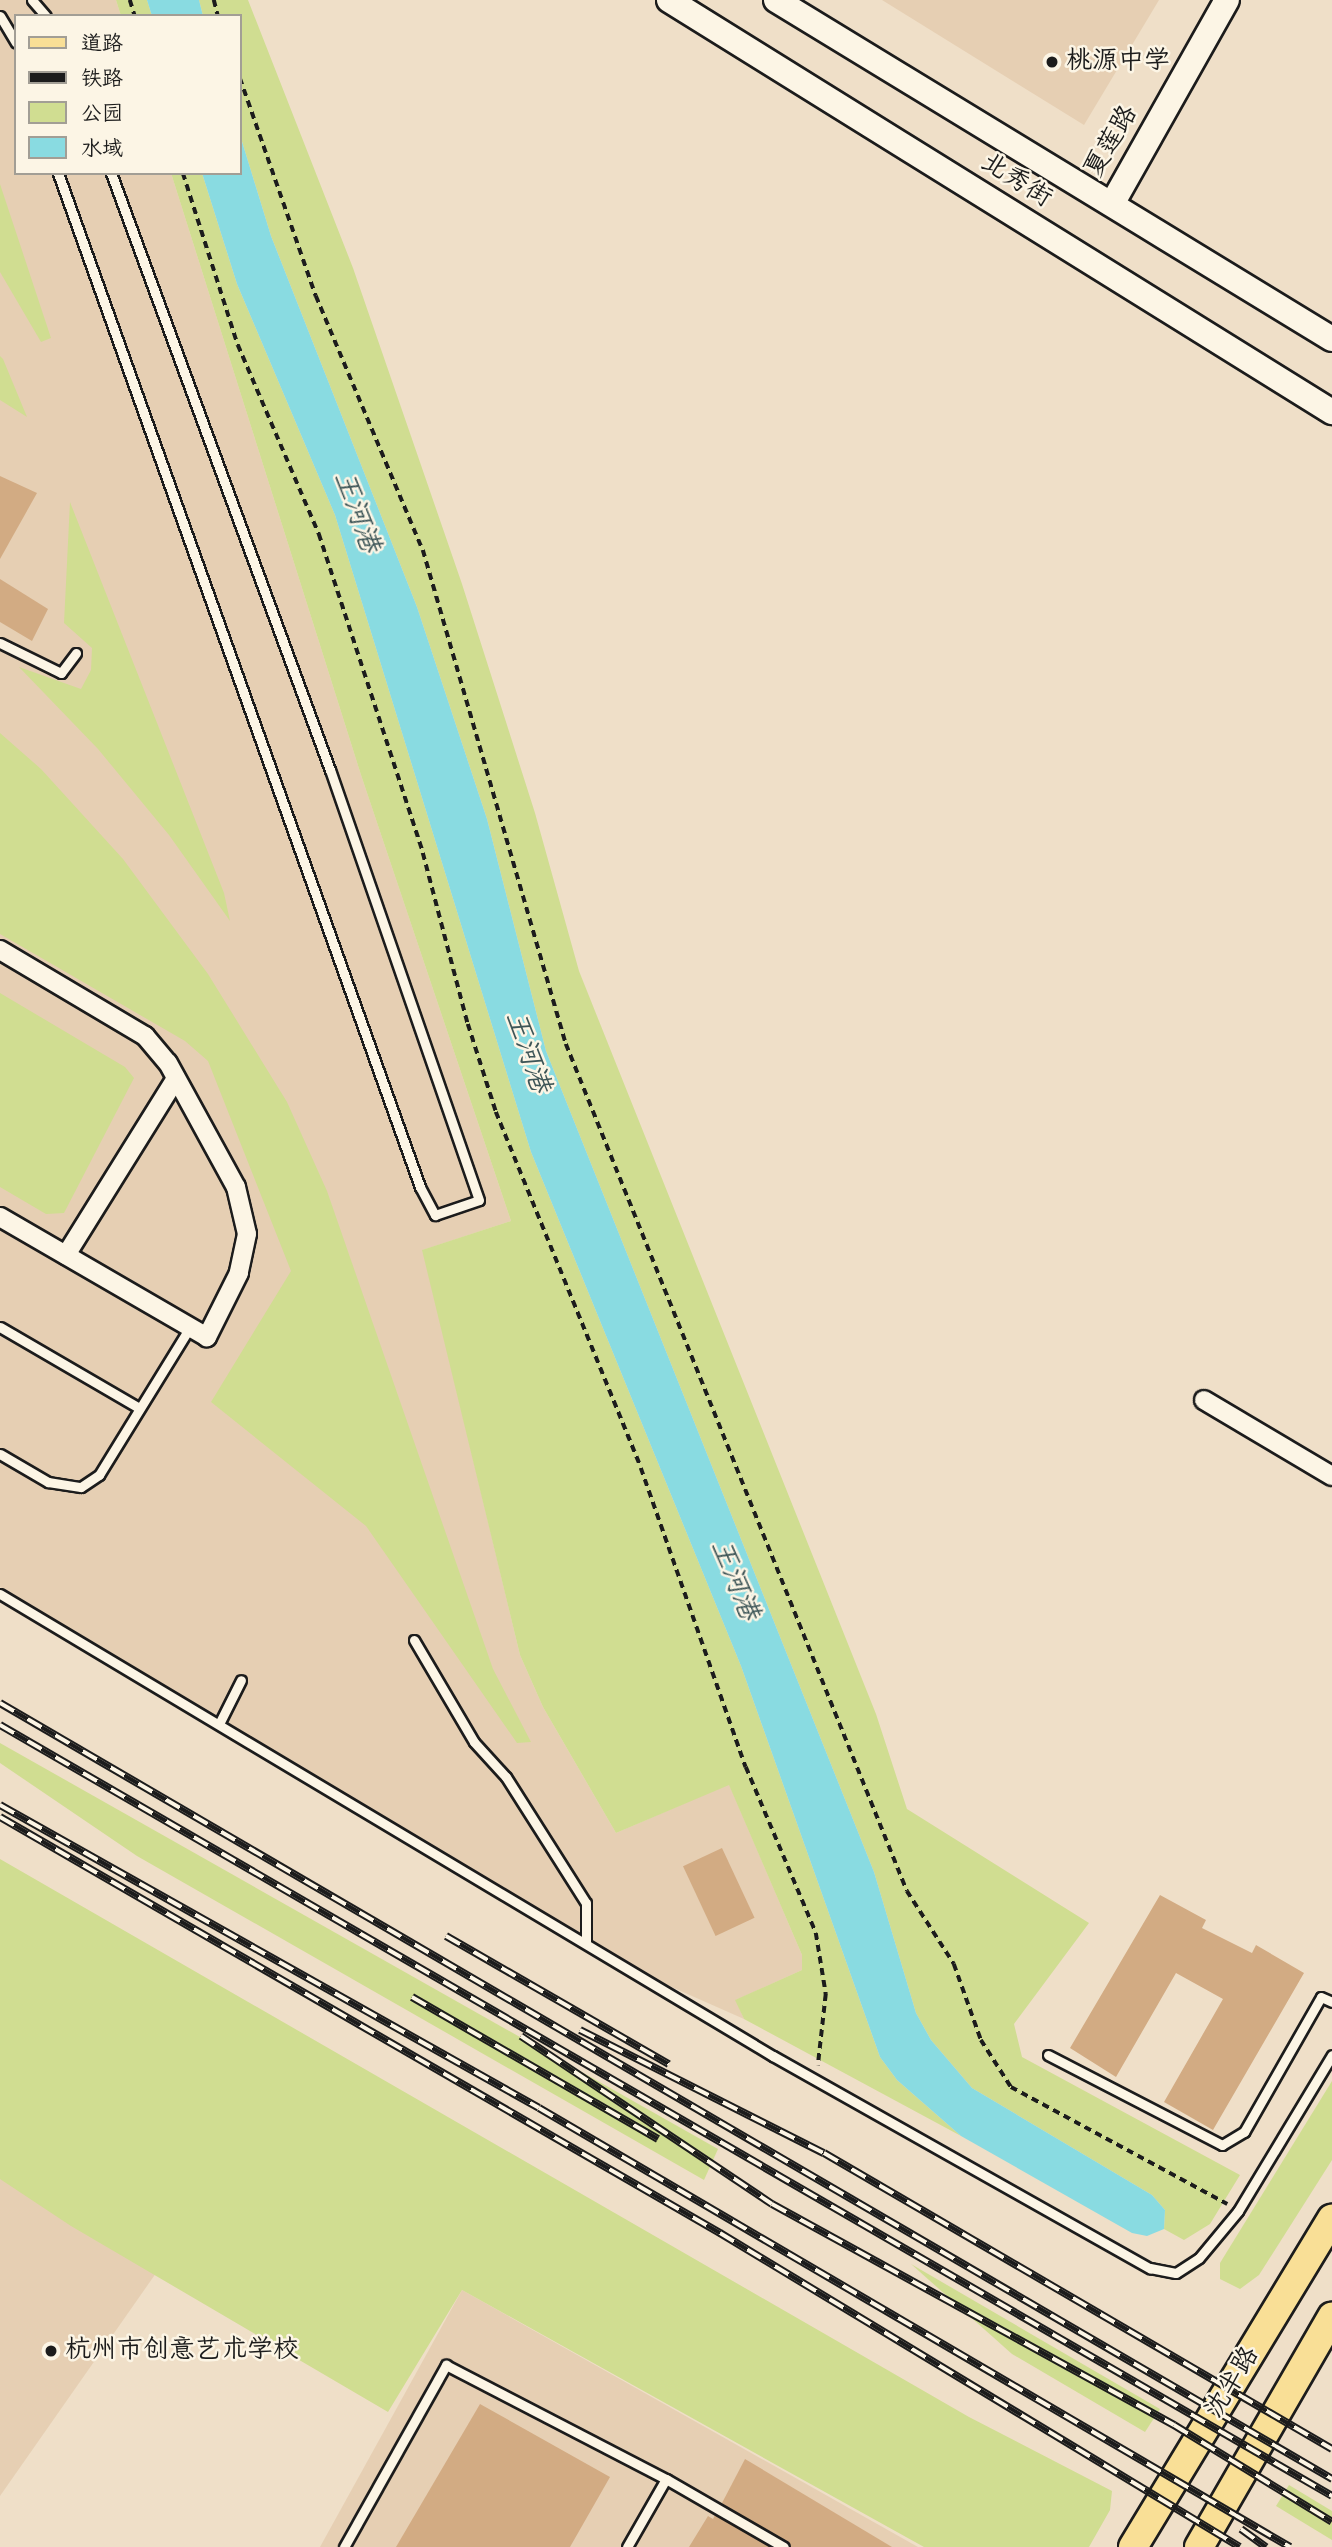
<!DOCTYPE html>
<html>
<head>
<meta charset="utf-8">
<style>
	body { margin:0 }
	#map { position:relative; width:1332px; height:2547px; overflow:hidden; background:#efdfc8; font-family:Mynerve,"LXGW WenKai TC",sans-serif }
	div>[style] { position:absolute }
	.built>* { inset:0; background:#e6cfb3 }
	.green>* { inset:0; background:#d0dd91 }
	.water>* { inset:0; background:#89dbe1 }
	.building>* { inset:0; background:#d2ab83; transform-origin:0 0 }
	.path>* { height:3.5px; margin-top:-1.75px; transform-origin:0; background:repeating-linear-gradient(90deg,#1c1c1c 0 7px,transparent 0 12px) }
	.roads { filter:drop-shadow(2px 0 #1c1c1c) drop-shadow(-2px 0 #1c1c1c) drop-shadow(0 2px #1c1c1c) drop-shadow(0 -2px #1c1c1c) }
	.lane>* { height:9px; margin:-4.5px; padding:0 4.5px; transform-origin:4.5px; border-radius:4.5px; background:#fcf5e5 }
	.street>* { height:18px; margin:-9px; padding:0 9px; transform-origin:9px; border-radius:9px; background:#fcf5e5 }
	.secondary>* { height:24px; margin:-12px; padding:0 12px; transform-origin:12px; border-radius:12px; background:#fcf5e5 }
	.primary>* { height:28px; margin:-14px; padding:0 14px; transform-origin:14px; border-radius:14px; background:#f9df96 }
	.rail>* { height:8px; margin-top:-4px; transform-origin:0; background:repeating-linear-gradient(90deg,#fcf5e5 0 16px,#1c1c1c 0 32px); box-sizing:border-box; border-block:2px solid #1c1c1c }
	.dots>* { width:19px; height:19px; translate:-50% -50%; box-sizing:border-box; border:4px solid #fcf5e5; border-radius:50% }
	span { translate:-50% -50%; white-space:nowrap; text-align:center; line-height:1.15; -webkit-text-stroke:5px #fcf5e5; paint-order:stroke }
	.poi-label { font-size:26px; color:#1c1c1c }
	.left { translate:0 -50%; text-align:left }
	.street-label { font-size:26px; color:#1c1c1c }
	.water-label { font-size:28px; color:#3d5557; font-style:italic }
	.legend { position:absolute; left:14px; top:14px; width:228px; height:161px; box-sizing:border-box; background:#fcf5e5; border:2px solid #a29e95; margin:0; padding:9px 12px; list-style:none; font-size:21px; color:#1c1c1c }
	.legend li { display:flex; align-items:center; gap:14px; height:35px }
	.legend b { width:35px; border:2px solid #a29e95 }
</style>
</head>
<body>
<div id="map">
	<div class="built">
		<div style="clip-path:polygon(0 0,116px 0,121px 16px,16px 16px,16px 173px,171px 173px,361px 775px,511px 1221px,423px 1250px,520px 1655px,543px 1707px,616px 1833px,729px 1784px,802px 1955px,802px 1970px,736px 2000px,744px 2019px,579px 1946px,394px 1826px,0 1587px)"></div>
		<div style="clip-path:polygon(882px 0,1159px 0,1084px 125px)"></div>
		<div style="clip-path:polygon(0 2090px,203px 2206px,0 2496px)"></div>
		<div style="clip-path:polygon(462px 2290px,918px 2547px,320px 2547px)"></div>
	</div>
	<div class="green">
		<div style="clip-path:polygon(116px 0,147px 0,152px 16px,121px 16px)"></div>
		<div style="clip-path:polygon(199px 0,248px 0,353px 268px,462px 584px,535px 813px,579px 971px,876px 1714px,907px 1809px,1089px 1923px,1014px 2024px,1022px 2057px,1240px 2175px,1210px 2224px,1184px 2240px,1164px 2229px,1165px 2210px,1152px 2195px,972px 2088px,931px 2040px,916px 2013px,874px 1872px,546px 1051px,487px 819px,417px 607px,271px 236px,240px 135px,240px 16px,203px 16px)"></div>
		<div style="clip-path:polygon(171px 173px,202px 173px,237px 284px,335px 515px,531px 1152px,741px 1666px,880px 2057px,897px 2080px,961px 2136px,744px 2019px,735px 2000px,802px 1970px,802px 1955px,729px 1785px,616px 1833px,543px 1707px,520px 1655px,422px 1250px,511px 1221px,361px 775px)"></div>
		<div style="clip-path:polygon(0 184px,51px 338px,41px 342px,0 272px)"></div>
		<div style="clip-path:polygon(0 356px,3px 359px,27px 417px,0 400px)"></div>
		<div style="clip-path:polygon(70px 502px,224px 893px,230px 921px,169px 835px,98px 749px,19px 667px,81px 689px,91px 670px,92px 648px,64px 623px)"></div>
		<div style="clip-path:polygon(0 733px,41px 769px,123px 859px,208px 974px,287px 1102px,327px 1191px,493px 1669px,531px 1742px,517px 1743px,366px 1526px,211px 1402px,291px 1271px,208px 1061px,185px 1041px,0 934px)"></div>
		<div style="clip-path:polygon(0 993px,125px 1067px,134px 1078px,64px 1213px,46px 1214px,0 1187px)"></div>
		<div style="clip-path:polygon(0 1743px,718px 2149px,704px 2180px,137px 1856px,0 1763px)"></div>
		<div style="clip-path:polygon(0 1859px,969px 2417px,1112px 2491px,1110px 2510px,1089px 2547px,924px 2547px,462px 2290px,388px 2412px,71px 2226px,0 2179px)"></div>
		<div style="clip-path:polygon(1332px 2081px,1332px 2160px,1259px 2275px,1240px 2289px,1220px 2279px,1220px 2263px)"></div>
		<div style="clip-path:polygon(911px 2264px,1160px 2409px,1145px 2432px,1012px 2354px)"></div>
		<div style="clip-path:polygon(1289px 2485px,1332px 2511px,1332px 2540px,1276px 2506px)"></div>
	</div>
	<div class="water">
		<div style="clip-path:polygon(147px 0,199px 0,203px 16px,152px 16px)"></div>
		<div style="clip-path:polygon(240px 135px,271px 236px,417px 607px,487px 819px,546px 1051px,874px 1872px,916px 2013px,931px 2040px,972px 2088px,1152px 2195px,1165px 2210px,1164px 2229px,1147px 2236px,1132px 2233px,961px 2136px,897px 2080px,880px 2057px,741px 1666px,531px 1152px,335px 515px,237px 284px,202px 173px,240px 173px)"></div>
	</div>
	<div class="building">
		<div style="clip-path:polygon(0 476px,37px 493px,0 559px)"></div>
		<div style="clip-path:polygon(0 579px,48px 609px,32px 641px,0 622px)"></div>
		<div style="left:722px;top:1848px;width:77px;height:43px;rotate:65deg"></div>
		<div style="clip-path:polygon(1160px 1895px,1206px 1920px,1202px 1928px,1252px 1953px,1256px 1945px,1304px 1973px,1213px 2130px,1164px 2102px,1223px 1999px,1176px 1973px,1116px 2077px,1070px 2048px)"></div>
		<div style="clip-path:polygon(480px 2404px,610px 2477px,570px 2547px,396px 2547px)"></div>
		<div style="clip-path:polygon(745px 2459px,892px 2547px,791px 2547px,722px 2503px)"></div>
		<div style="clip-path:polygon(715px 2515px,770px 2547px,689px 2547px,708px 2516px,713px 2519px)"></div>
	</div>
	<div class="path">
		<div style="left:130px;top:0;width:17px;rotate:73deg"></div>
		<div style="left:214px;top:0;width:16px;rotate:76deg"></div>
		<div style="left:240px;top:78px;width:231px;rotate:70.8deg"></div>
		<div style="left:316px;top:296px;width:276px;rotate:67.2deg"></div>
		<div style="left:423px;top:550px;width:514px;rotate:73.86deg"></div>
		<div style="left:566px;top:1044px;width:913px;rotate:68.07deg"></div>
		<div style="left:907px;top:1891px;width:87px;rotate:57.2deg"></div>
		<div style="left:954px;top:1964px;width:81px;rotate:70.4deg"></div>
		<div style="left:981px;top:2040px;width:56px;rotate:57.4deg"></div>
		<div style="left:1011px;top:2087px;width:246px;rotate:28.4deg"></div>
		<div style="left:183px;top:173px;width:181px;rotate:72.3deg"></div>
		<div style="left:238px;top:345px;width:206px;rotate:66.8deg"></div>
		<div style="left:319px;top:534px;width:336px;rotate:71.9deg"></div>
		<div style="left:423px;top:853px;width:177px;rotate:75.3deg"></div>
		<div style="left:468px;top:1024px;width:92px;rotate:72.3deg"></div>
		<div style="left:496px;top:1112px;width:384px;rotate:67.8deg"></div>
		<div style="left:641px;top:1468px;width:317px;rotate:70.7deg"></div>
		<div style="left:746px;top:1767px;width:180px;rotate:67.1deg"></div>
		<div style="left:816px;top:1933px;width:62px;rotate:80.7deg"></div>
		<div style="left:826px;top:1994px;width:72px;rotate:96.3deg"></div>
	</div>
	<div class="roads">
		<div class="lane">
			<div style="left:32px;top:0;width:21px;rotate:49deg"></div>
			<div style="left:0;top:16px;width:31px;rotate:59deg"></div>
			<div style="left:58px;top:173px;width:1077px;rotate:70.35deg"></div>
			<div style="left:420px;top:1187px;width:32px;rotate:62deg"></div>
			<div style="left:435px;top:1215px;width:46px;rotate:-18.8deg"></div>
			<div style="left:479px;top:1200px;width:455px;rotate:-109.1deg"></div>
			<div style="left:330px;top:770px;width:636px;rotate:-110.14deg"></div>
			<div style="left:0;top:643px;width:68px;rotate:26.2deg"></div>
			<div style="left:61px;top:673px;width:25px;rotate:-53deg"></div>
			<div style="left:0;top:1327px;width:161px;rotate:30.2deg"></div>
			<div style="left:0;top:1454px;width:56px;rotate:30.3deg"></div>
			<div style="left:48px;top:1482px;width:33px;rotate:9deg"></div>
			<div style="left:81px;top:1487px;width:22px;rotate:-34deg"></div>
			<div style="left:99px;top:1475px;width:174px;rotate:-58.4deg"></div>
			<div style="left:0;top:1594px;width:901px;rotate:30.87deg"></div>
			<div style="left:773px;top:2056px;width:433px;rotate:29.4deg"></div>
			<div style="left:1150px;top:2268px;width:26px;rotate:11deg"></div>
			<div style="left:1176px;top:2273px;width:27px;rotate:-33deg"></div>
			<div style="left:1199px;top:2258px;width:61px;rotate:-50.3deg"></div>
			<div style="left:1238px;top:2211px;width:182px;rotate:-58.9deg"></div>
			<div style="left:414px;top:1640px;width:118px;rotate:59.5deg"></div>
			<div style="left:474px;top:1742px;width:47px;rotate:47.6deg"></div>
			<div style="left:506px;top:1777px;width:149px;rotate:57.6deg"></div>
			<div style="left:586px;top:1903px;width:38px;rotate:90deg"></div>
			<div style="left:219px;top:1724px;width:49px;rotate:-63.4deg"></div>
			<div style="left:1048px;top:2055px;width:196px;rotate:27.3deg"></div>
			<div style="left:1222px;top:2145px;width:26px;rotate:-31deg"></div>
			<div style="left:1244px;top:2132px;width:155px;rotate:-60.3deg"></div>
			<div style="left:1321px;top:1997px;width:12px;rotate:24deg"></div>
			<div style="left:344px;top:2547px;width:209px;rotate:-60.7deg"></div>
			<div style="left:446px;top:2365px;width:248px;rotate:27.4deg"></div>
			<div style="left:666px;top:2479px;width:136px;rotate:30deg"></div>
			<div style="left:627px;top:2547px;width:78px;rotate:-60.2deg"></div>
		</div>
		<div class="street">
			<div style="left:0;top:950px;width:169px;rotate:30.7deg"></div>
			<div style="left:145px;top:1036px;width:35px;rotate:50deg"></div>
			<div style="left:168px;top:1063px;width:141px;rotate:61.3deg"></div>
			<div style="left:236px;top:1187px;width:48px;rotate:76.8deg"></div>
			<div style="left:247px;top:1234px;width:40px;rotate:102deg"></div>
			<div style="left:239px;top:1273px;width:72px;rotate:116.6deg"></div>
			<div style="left:207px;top:1337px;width:239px;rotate:-149.9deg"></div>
			<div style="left:66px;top:1255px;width:208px;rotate:-58.1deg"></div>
			<div style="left:1204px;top:1400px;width:149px;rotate:30.7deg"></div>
		</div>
		<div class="secondary">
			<div style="left:669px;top:0;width:781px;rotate:31.86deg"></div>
			<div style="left:776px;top:0;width:651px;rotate:31.37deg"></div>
			<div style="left:1112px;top:204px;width:234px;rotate:-60.6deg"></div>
		</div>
		<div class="primary">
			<div style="left:1133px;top:2547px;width:384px;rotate:-58.8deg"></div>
			<div style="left:1199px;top:2547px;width:266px;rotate:-60deg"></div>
		</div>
	</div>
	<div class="rail">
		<div style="left:0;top:1703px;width:1542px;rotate:30.22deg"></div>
		<div style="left:0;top:1725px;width:1539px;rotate:30.06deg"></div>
		<div style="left:0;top:1805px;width:618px;rotate:29.34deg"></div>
		<div style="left:539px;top:2108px;width:870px;rotate:30.31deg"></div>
		<div style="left:0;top:1817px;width:832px;rotate:30.02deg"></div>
		<div style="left:720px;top:2233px;width:607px;rotate:31.13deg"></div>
		<div style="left:446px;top:1936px;width:257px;rotate:29.9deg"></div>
		<div style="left:412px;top:1997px;width:284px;rotate:30deg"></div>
		<div style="left:580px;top:2030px;width:273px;rotate:26.8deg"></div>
		<div style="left:824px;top:2153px;width:588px;rotate:30.23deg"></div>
		<div style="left:521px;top:2036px;width:302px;rotate:33.8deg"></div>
		<div style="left:772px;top:2204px;width:459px;rotate:28.8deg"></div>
		<div style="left:1174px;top:2425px;width:185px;rotate:31.5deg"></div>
		<div style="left:1241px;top:2529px;width:31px;rotate:36deg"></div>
	</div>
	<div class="dots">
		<div style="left:1052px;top:62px;background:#1c1c1c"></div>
		<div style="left:51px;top:2351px;background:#1c1c1c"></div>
	</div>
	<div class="poi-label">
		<span class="left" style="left:1066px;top:62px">桃源中学</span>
		<span class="left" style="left:65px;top:2351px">杭州市创意艺术学校</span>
	</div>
	<div class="street-label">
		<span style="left:1112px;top:142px;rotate:-60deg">夏莲路</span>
		<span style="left:1016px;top:181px;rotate:32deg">北秀街</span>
		<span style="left:1233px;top:2383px;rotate:-59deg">沈半路</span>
	</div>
	<div class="water-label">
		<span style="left:356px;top:512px;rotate:70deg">王河港</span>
		<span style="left:527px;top:1052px;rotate:71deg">王河港</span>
		<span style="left:734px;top:1580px;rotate:68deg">王河港</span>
	</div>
	<ul class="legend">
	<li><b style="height:9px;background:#f9df96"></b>道路</li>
	<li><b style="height:9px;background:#1c1c1c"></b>铁路</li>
	<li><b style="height:19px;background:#d0dd91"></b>公园</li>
	<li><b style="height:19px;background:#89dbe1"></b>水域</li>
	</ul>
</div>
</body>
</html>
